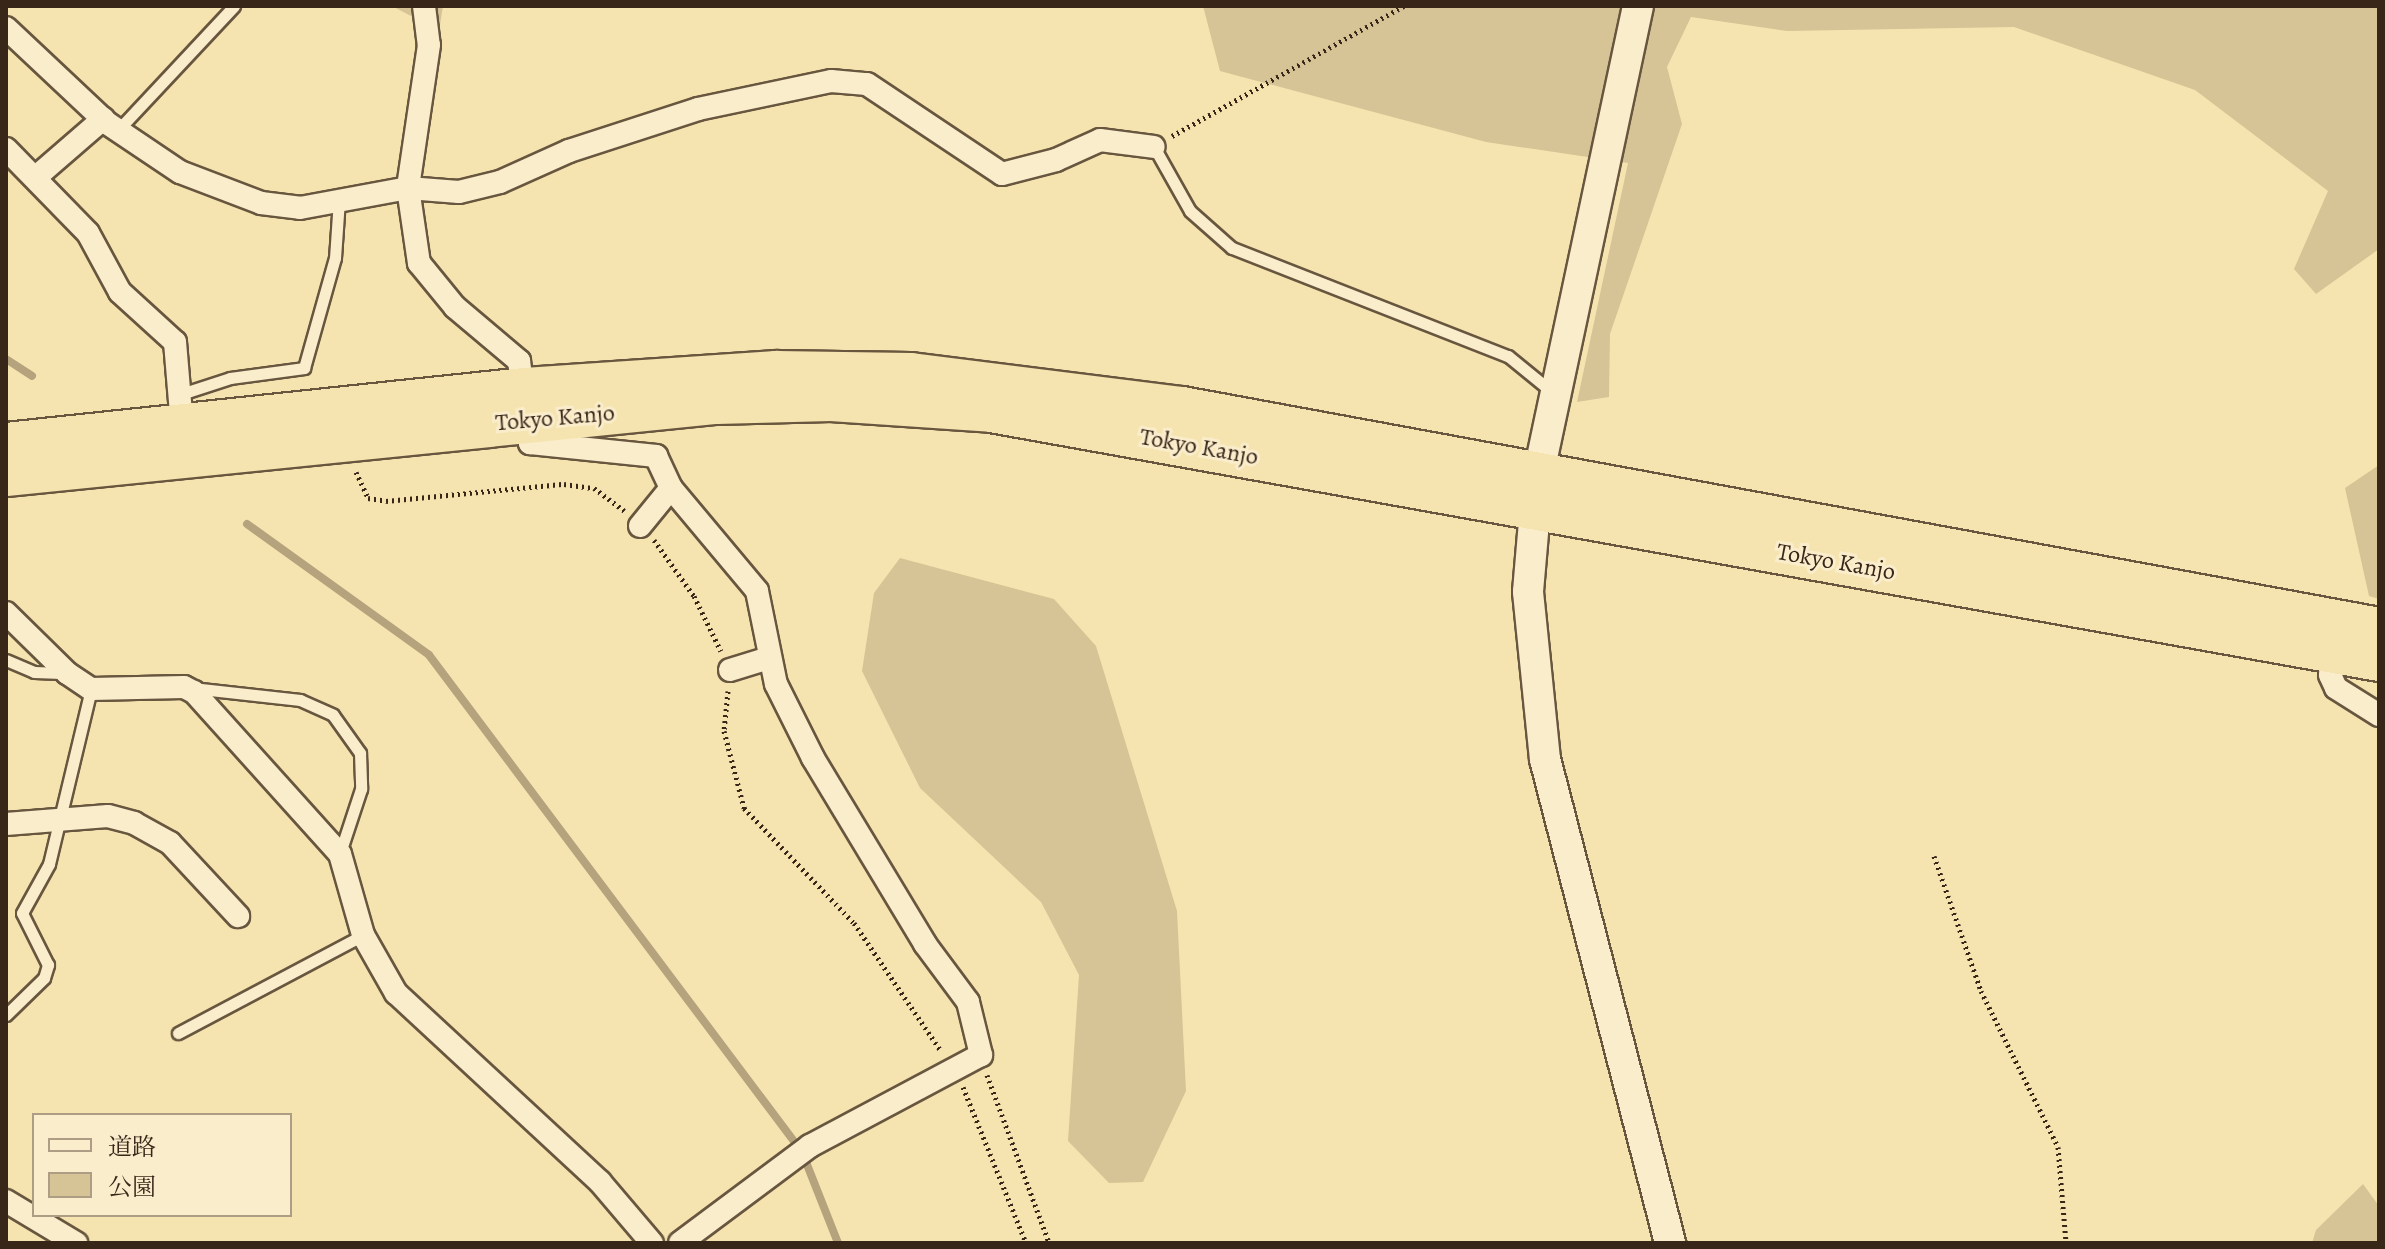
<!DOCTYPE html>
<html>
<head>
<meta charset="utf-8">
<style>
	body { margin:0 }
	#map { position:relative; width:2385px; height:1249px; overflow:hidden; background:#f6e4b0; font-family:Alegreya,"Noto Serif JP",serif }
	div>[style] { position:absolute }
	.green>* { inset:0; background:#d6c496 }
	.stream>* { height:8px; margin:-4px; padding:0 4px; transform-origin:4px; border-radius:4px; background:#b5a37d }
	.path>* { height:5px; margin-top:-2.5px; transform-origin:0; background:repeating-linear-gradient(90deg,#382619 0 2px,transparent 0 6px) }
	.roads { filter:drop-shadow(2px 0 #68563f) drop-shadow(-2px 0 #68563f) drop-shadow(0 2px #68563f) drop-shadow(0 -2px #68563f) }
	.lane>* { height:11px; margin:-5.5px; padding:0 5.5px; transform-origin:5.5px; border-radius:5.5px; background:#f9edcc }
	.street>* { height:22px; margin:-11px; padding:0 11px; transform-origin:11px; border-radius:11px; background:#f9edcc }
	.secondary>* { height:30px; margin:-15px; padding:0 15px; transform-origin:15px; border-radius:15px; background:#f9edcc }
	.highway>* { height:40px; margin:-20px; padding:0 20px; transform-origin:20px; border-radius:20px; background:#f6e4b0 }
	span { translate:-50% -50%; white-space:nowrap; text-align:center; line-height:1.15; -webkit-text-stroke:6px #f9edcc; paint-order:stroke }
	.street-label { font-size:24px; color:#382619 }
	.frame { position:absolute; inset:0; border:8px solid #382619; pointer-events:none }
	.legend { position:absolute; left:32px; top:1113px; width:260px; height:104px; box-sizing:border-box; background:#f9edcc; border:2px solid #ac9d84; margin:0; padding:10px 14px; list-style:none; font-size:24px; color:#382619 }
	.legend li { display:flex; align-items:center; gap:16px; height:40px }
	.legend b { width:40px; border:2px solid #ac9d84 }
</style>
</head>
<body>
<div id="map">
	<div class="green">
		<div style="clip-path:polygon(392px 6px,443px 6px,439px 31px)"></div>
		<div style="clip-path:polygon(1203px 6px,2379px 6px,2379px 249px,2316px 294px,2294px 269px,2328px 191px,2195px 90px,2014px 27px,1787px 31px,1691px 17px,1667px 67px,1682px 124px,1610px 334px,1609px 397px,1577px 402px,1628px 163px,1486px 142px,1220px 71px)"></div>
		<div style="clip-path:polygon(2379px 465px,2379px 599px,2369px 596px,2345px 488px)"></div>
		<div style="clip-path:polygon(900px 558px,1054px 599px,1096px 646px,1177px 911px,1186px 1091px,1143px 1182px,1109px 1183px,1068px 1141px,1079px 975px,1041px 902px,920px 788px,862px 671px,874px 593px)"></div>
		<div style="clip-path:polygon(2363px 1184px,2379px 1206px,2379px 1243px,2312px 1243px,2316px 1230px)"></div>
	</div>
	<div class="stream">
		<div style="left:6px;top:359px;width:31px;rotate:33deg"></div>
		<div style="left:247px;top:524px;width:224px;rotate:35.7deg"></div>
		<div style="left:429px;top:655px;width:621px;rotate:53.11deg"></div>
		<div style="left:802px;top:1152px;width:98px;rotate:68.4deg"></div>
	</div>
	<div class="path">
		<div style="left:1172px;top:136px;width:266px;rotate:-29.3deg"></div>
		<div style="left:356px;top:472px;width:29px;rotate:65deg"></div>
		<div style="left:368px;top:498px;width:18px;rotate:9deg"></div>
		<div style="left:386px;top:501px;width:179px;rotate:-5.5deg"></div>
		<div style="left:564px;top:484px;width:30px;rotate:8deg"></div>
		<div style="left:594px;top:488px;width:38px;rotate:37deg"></div>
		<div style="left:654px;top:540px;width:69px;rotate:54.5deg"></div>
		<div style="left:694px;top:596px;width:61px;rotate:63.9deg"></div>
		<div style="left:728px;top:691px;width:40px;rotate:95.7deg"></div>
		<div style="left:724px;top:731px;width:80px;rotate:75.4deg"></div>
		<div style="left:744px;top:808px;width:159px;rotate:46.3deg"></div>
		<div style="left:854px;top:923px;width:155px;rotate:55.8deg"></div>
		<div style="left:1934px;top:856px;width:143px;rotate:70.8deg"></div>
		<div style="left:1981px;top:991px;width:174px;rotate:63.7deg"></div>
		<div style="left:2058px;top:1147px;width:96px;rotate:85.2deg"></div>
		<div style="left:987px;top:1075px;width:179px;rotate:69.7deg"></div>
		<div style="left:963px;top:1087px;width:168px;rotate:68deg"></div>
	</div>
	<div class="roads">
		<div class="lane">
			<div style="left:118px;top:130px;width:170px;rotate:-46.9deg"></div>
			<div style="left:1154px;top:147px;width:73px;rotate:60.6deg"></div>
			<div style="left:1190px;top:211px;width:56px;rotate:41.4deg"></div>
			<div style="left:1232px;top:248px;width:296px;rotate:21.4deg"></div>
			<div style="left:1508px;top:356px;width:57px;rotate:39.3deg"></div>
			<div style="left:178px;top:395px;width:55px;rotate:-18.1deg"></div>
			<div style="left:230px;top:378px;width:75px;rotate:-7.7deg"></div>
			<div style="left:304px;top:368px;width:114px;rotate:-74.3deg"></div>
			<div style="left:335px;top:258px;width:58px;rotate:-86.1deg"></div>
			<div style="left:6px;top:660px;width:30px;rotate:23deg"></div>
			<div style="left:34px;top:672px;width:28px;rotate:2deg"></div>
			<div style="left:192px;top:688px;width:109px;rotate:6.3deg"></div>
			<div style="left:300px;top:700px;width:36px;rotate:24deg"></div>
			<div style="left:333px;top:715px;width:47px;rotate:54.6deg"></div>
			<div style="left:360px;top:753px;width:36px;rotate:88deg"></div>
			<div style="left:361px;top:789px;width:67px;rotate:108.2deg"></div>
			<div style="left:6px;top:1015px;width:53px;rotate:-44.2deg"></div>
			<div style="left:44px;top:978px;width:14px;rotate:-73deg"></div>
			<div style="left:48px;top:965px;width:58px;rotate:-116.6deg"></div>
			<div style="left:22px;top:913px;width:56px;rotate:-61.1deg"></div>
			<div style="left:49px;top:864px;width:180px;rotate:-76.5deg"></div>
			<div style="left:178px;top:1033px;width:209px;rotate:-27.9deg"></div>
		</div>
		<div class="street">
			<div style="left:424px;top:6px;width:39px;rotate:83deg"></div>
			<div style="left:429px;top:45px;width:145px;rotate:98.4deg"></div>
			<div style="left:408px;top:188px;width:76px;rotate:81.7deg"></div>
			<div style="left:419px;top:263px;width:57px;rotate:50.7deg"></div>
			<div style="left:455px;top:307px;width:84px;rotate:40.2deg"></div>
			<div style="left:519px;top:361px;width:83px;rotate:82.4deg"></div>
			<div style="left:530px;top:443px;width:127px;rotate:5.9deg"></div>
			<div style="left:656px;top:456px;width:35px;rotate:65deg"></div>
			<div style="left:671px;top:488px;width:49px;rotate:129.2deg"></div>
			<div style="left:6px;top:28px;width:139px;rotate:43.2deg"></div>
			<div style="left:107px;top:123px;width:88px;rotate:33.9deg"></div>
			<div style="left:180px;top:172px;width:87px;rotate:20.9deg"></div>
			<div style="left:261px;top:203px;width:39px;rotate:7deg"></div>
			<div style="left:300px;top:208px;width:110px;rotate:-10.5deg"></div>
			<div style="left:408px;top:188px;width:51px;rotate:4.5deg"></div>
			<div style="left:459px;top:192px;width:42px;rotate:-13.7deg"></div>
			<div style="left:500px;top:182px;width:76px;rotate:-24.2deg"></div>
			<div style="left:569px;top:151px;width:136px;rotate:-18deg"></div>
			<div style="left:698px;top:109px;width:136px;rotate:-11.9deg"></div>
			<div style="left:831px;top:81px;width:36px;rotate:5deg"></div>
			<div style="left:867px;top:84px;width:162px;rotate:33.7deg"></div>
			<div style="left:1002px;top:174px;width:56px;rotate:-14.5deg"></div>
			<div style="left:1056px;top:160px;width:48px;rotate:-24.4deg"></div>
			<div style="left:1100px;top:140px;width:54px;rotate:7.4deg"></div>
			<div style="left:6px;top:149px;width:117px;rotate:45.7deg"></div>
			<div style="left:88px;top:233px;width:67px;rotate:61.5deg"></div>
			<div style="left:120px;top:292px;width:74px;rotate:42.3deg"></div>
			<div style="left:175px;top:342px;width:84px;rotate:85.2deg"></div>
			<div style="left:36px;top:177px;width:89px;rotate:-40.9deg"></div>
			<div style="left:671px;top:488px;width:134px;rotate:50.1deg"></div>
			<div style="left:757px;top:591px;width:95px;rotate:78.5deg"></div>
			<div style="left:776px;top:684px;width:83px;rotate:63.4deg"></div>
			<div style="left:813px;top:758px;width:217px;rotate:58.9deg"></div>
			<div style="left:925px;top:944px;width:72px;rotate:53.4deg"></div>
			<div style="left:968px;top:1002px;width:55px;rotate:76.2deg"></div>
			<div style="left:981px;top:1055px;width:194px;rotate:152deg"></div>
			<div style="left:810px;top:1146px;width:162px;rotate:143.3deg"></div>
			<div style="left:6px;top:613px;width:86px;rotate:44.5deg"></div>
			<div style="left:67px;top:673px;width:29px;rotate:34deg"></div>
			<div style="left:91px;top:689px;width:93px;rotate:-1.2deg"></div>
			<div style="left:184px;top:687px;width:11px;rotate:27deg"></div>
			<div style="left:194px;top:692px;width:218px;rotate:48deg"></div>
			<div style="left:340px;top:854px;width:84px;rotate:74.1deg"></div>
			<div style="left:363px;top:935px;width:67px;rotate:60.4deg"></div>
			<div style="left:396px;top:993px;width:278px;rotate:42.8deg"></div>
			<div style="left:600px;top:1182px;width:80px;rotate:49.6deg"></div>
			<div style="left:2335px;top:646px;width:29px;rotate:100deg"></div>
			<div style="left:2330px;top:675px;width:14px;rotate:65deg"></div>
			<div style="left:2336px;top:688px;width:51px;rotate:32.1deg"></div>
			<div style="left:730px;top:670px;width:39px;rotate:-17deg"></div>
			<div style="left:6px;top:824px;width:102px;rotate:-4.5deg"></div>
			<div style="left:108px;top:816px;width:27px;rotate:15deg"></div>
			<div style="left:134px;top:823px;width:41px;rotate:29.1deg"></div>
			<div style="left:170px;top:843px;width:100px;rotate:47deg"></div>
			<div style="left:6px;top:1201px;width:82px;rotate:31deg"></div>
		</div>
		<div class="secondary">
			<div style="left:1638px;top:6px;width:480px;rotate:102deg"></div>
			<div style="left:1538px;top:475px;width:117px;rotate:94.9deg"></div>
			<div style="left:1528px;top:592px;width:168px;rotate:84.2deg"></div>
			<div style="left:1545px;top:759px;width:500px;rotate:75.5deg"></div>
		</div>
		<div class="highway">
			<div style="left:6px;top:443px;width:522px;rotate:-6.05deg"></div>
			<div style="left:525px;top:388px;width:252px;rotate:-3.9deg"></div>
			<div style="left:776px;top:371px;width:135px;rotate:0.8deg"></div>
			<div style="left:911px;top:373px;width:273px;rotate:7.2deg"></div>
			<div style="left:1182px;top:407px;width:1217px;rotate:10.46deg"></div>
			<div style="left:6px;top:476px;width:714px;rotate:-5.79deg"></div>
			<div style="left:716px;top:404px;width:115px;rotate:-1.5deg"></div>
			<div style="left:831px;top:401px;width:160px;rotate:3.9deg"></div>
			<div style="left:991px;top:412px;width:1410px;rotate:10.17deg"></div>
		</div>
	</div>
	<div class="street-label">
		<span style="left:555px;top:418px;rotate:-5deg">Tokyo Kanjo</span>
		<span style="left:1199px;top:447px;rotate:10deg">Tokyo Kanjo</span>
		<span style="left:1836px;top:562px;rotate:10deg">Tokyo Kanjo</span>
	</div>
	<div class="frame"></div>
	<ul class="legend">
	<li><b style="height:10px;background:#f9edcc"></b>道路</li>
	<li><b style="height:22px;background:#d6c496"></b>公園</li>
	</ul>
</div>
</body>
</html>
